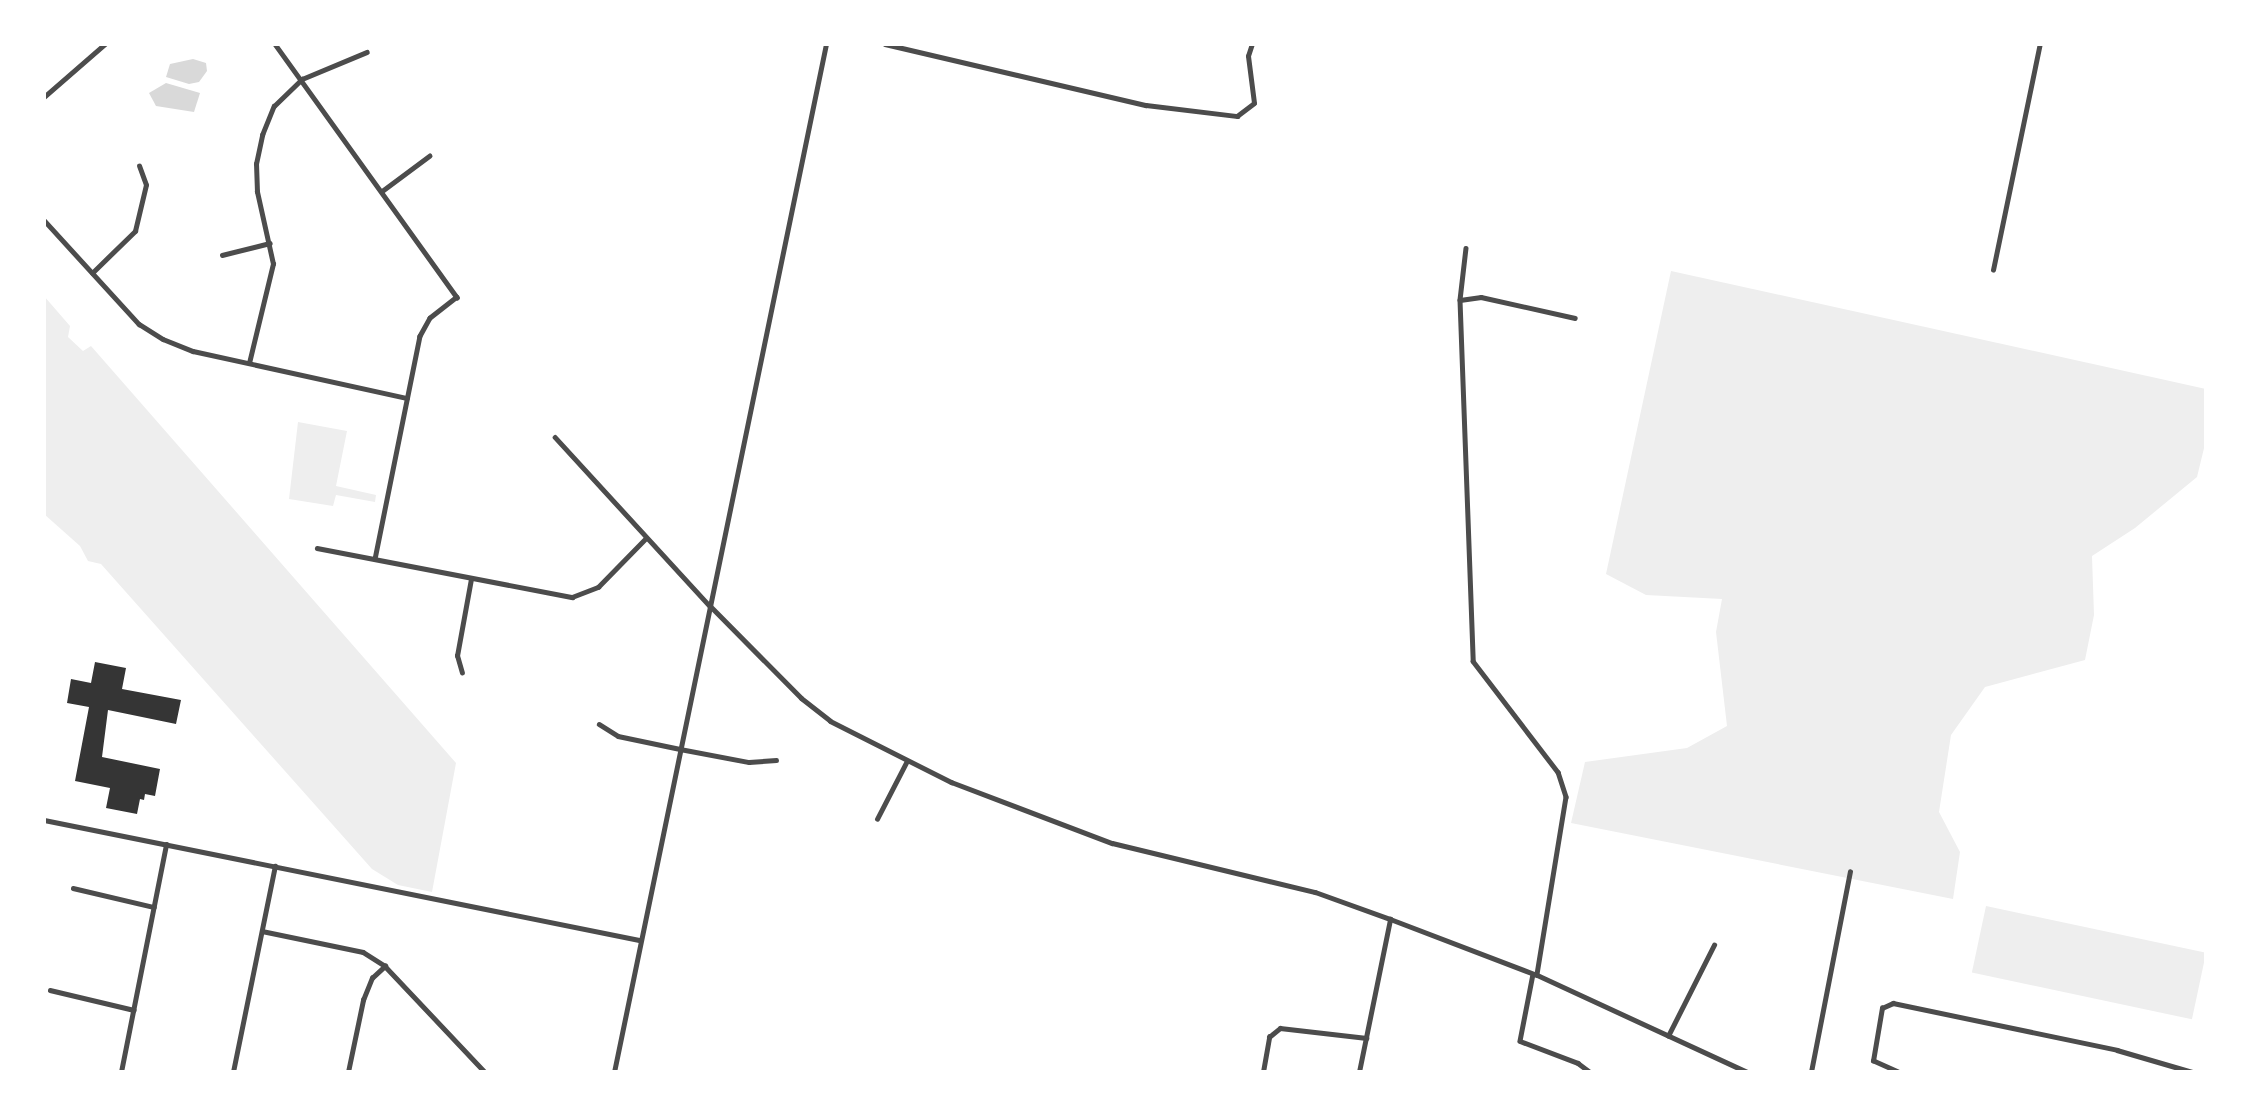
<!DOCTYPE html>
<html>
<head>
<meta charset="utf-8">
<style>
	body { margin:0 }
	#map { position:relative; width:2250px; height:1116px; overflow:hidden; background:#fff; font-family:"Varela Round",sans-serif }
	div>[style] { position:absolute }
	.green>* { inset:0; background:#eee; transform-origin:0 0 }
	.water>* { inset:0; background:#d9d9d9 }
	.building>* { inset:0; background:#353535 }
	.minor>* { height:4.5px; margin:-2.25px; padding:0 2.25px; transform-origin:2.25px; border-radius:2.25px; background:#4c4c4c }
	.tertiary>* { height:5px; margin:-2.5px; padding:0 2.5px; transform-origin:2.5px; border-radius:2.5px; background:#4c4c4c }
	span { translate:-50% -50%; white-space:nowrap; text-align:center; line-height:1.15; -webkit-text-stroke:5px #fff; paint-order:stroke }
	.frame { position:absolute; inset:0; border:46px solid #fff; pointer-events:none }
</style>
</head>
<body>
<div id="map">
	<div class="green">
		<div style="clip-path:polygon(1671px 271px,2206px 389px,2206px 440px,2197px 477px,2135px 528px,2092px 556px,2094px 615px,2085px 660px,1985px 687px,1951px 735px,1939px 812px,1960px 852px,1953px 899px,1571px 823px,1585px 762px,1687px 748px,1727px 726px,1716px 632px,1722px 599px,1646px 595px,1606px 574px)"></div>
		<div style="clip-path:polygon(44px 296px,70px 326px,68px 337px,83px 351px,91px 346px,456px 763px,432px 892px,398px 885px,372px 869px,101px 564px,88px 561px,80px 546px,44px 514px)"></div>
		<div style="clip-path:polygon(298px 422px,347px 431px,336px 486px,376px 495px,375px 502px,336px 495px,333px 506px,289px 499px)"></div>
		<div style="left:1986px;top:906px;width:225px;height:68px;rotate:12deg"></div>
	</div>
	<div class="water">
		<div style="clip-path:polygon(193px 59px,206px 63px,207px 71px,199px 82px,189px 84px,166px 77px,170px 64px)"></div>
		<div style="clip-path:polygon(166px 83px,200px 93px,194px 112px,156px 106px,149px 93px)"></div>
	</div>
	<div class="building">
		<div style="clip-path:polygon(95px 662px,126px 668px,122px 689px,181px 700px,176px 724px,108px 710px,102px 757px,160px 769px,155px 796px,145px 794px,144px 800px,140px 799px,137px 814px,106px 808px,110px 788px,75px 781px,89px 707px,67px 703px,71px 679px,91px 683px)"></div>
	</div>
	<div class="minor">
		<div style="left:275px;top:44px;width:312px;rotate:54.3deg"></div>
		<div style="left:457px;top:297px;width:34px;rotate:142deg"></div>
		<div style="left:430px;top:318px;width:21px;rotate:119deg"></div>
		<div style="left:420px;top:336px;width:227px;rotate:101.4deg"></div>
		<div style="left:885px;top:44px;width:268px;rotate:13.2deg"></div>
		<div style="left:1146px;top:105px;width:92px;rotate:6.9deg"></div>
		<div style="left:1237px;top:116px;width:21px;rotate:-37deg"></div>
		<div style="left:1254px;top:103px;width:47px;rotate:-97.3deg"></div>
		<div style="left:1248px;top:56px;width:13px;rotate:-72deg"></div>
		<div style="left:44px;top:97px;width:81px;rotate:-41deg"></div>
		<div style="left:382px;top:191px;width:59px;rotate:-36.7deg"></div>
		<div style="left:44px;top:220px;width:141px;rotate:47.6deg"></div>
		<div style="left:139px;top:324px;width:28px;rotate:32deg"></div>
		<div style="left:163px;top:339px;width:32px;rotate:22deg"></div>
		<div style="left:193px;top:351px;width:219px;rotate:12.4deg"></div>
		<div style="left:1466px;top:248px;width:52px;rotate:96.6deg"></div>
		<div style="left:1460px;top:300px;width:361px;rotate:87.9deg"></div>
		<div style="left:1473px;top:661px;width:140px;rotate:52.6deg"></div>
		<div style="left:1558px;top:772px;width:26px;rotate:72deg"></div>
		<div style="left:1566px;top:797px;width:180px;rotate:99.3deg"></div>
		<div style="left:222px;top:255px;width:49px;rotate:-14deg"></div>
		<div style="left:1993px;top:270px;width:231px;rotate:-78.3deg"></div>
		<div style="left:92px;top:273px;width:60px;rotate:-44.3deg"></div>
		<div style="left:135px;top:231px;width:47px;rotate:-76.6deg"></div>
		<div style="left:146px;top:185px;width:20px;rotate:-110deg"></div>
		<div style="left:1460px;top:300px;width:21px;rotate:-8deg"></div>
		<div style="left:1481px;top:297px;width:96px;rotate:12.6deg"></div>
		<div style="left:249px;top:363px;width:102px;rotate:-76.4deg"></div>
		<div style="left:273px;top:264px;width:74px;rotate:-102.5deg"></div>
		<div style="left:257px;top:192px;width:28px;rotate:-92deg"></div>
		<div style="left:256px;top:164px;width:30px;rotate:-78deg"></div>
		<div style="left:262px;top:135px;width:31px;rotate:-68deg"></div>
		<div style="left:274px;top:106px;width:39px;rotate:-44deg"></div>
		<div style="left:302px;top:79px;width:70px;rotate:-22.6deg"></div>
		<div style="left:555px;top:437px;width:228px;rotate:47.5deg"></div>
		<div style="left:317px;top:548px;width:260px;rotate:10.9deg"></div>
		<div style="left:572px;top:597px;width:28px;rotate:-21deg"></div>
		<div style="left:598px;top:587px;width:67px;rotate:-45.6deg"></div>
		<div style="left:462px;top:673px;width:18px;rotate:-106deg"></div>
		<div style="left:457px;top:656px;width:78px;rotate:-79.7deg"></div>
		<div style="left:599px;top:724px;width:22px;rotate:32deg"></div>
		<div style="left:618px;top:736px;width:63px;rotate:11.8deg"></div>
		<div style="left:680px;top:749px;width:70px;rotate:10.7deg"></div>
		<div style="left:749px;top:762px;width:27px;rotate:-4deg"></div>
		<div style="left:877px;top:819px;width:65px;rotate:-62.7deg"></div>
		<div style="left:73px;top:888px;width:83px;rotate:13.2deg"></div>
		<div style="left:262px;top:931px;width:103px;rotate:11.7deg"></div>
		<div style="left:363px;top:952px;width:26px;rotate:32deg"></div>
		<div style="left:385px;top:966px;width:146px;rotate:46.7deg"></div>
		<div style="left:1533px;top:974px;width:68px;rotate:101deg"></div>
		<div style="left:1520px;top:1041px;width:62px;rotate:20.8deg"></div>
		<div style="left:1578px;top:1063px;width:15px;rotate:37deg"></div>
		<div style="left:50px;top:990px;width:86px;rotate:13.4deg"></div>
		<div style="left:1668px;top:1036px;width:102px;rotate:-63.2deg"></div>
		<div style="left:121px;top:1072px;width:232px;rotate:-78.8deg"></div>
		<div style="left:233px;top:1072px;width:210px;rotate:-78.5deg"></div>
		<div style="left:348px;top:1072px;width:74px;rotate:-78.2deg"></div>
		<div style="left:363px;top:1000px;width:24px;rotate:-68deg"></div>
		<div style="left:372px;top:978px;width:18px;rotate:-43deg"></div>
		<div style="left:1263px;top:1072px;width:36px;rotate:-80deg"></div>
		<div style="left:1269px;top:1037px;width:14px;rotate:-39deg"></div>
		<div style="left:1280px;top:1028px;width:87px;rotate:6.6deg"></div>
		<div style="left:1359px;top:1072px;width:156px;rotate:-78.5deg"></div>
		<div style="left:1811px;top:1072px;width:204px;rotate:-79deg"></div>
		<div style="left:1898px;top:1072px;width:27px;rotate:-156deg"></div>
		<div style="left:1873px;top:1061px;width:54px;rotate:-80.4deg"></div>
		<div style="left:1882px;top:1008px;width:12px;rotate:-24deg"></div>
		<div style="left:1893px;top:1003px;width:229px;rotate:11.8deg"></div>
		<div style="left:2117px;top:1050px;width:78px;rotate:16.3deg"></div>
	</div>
	<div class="tertiary">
		<div style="left:709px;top:605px;width:131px;rotate:45.3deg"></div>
		<div style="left:801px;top:698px;width:37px;rotate:38deg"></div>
		<div style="left:830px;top:721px;width:136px;rotate:26.8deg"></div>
		<div style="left:951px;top:782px;width:172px;rotate:20.8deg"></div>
		<div style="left:1112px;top:843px;width:209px;rotate:13.6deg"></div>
		<div style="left:1315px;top:892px;width:80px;rotate:19.8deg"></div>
		<div style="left:1390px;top:919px;width:157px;rotate:20.9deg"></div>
		<div style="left:1537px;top:975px;width:231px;rotate:24.8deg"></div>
		<div style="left:44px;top:820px;width:607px;rotate:11.4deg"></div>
		<div style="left:614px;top:1072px;width:1050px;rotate:-78.35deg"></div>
	</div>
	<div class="frame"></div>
</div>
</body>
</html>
